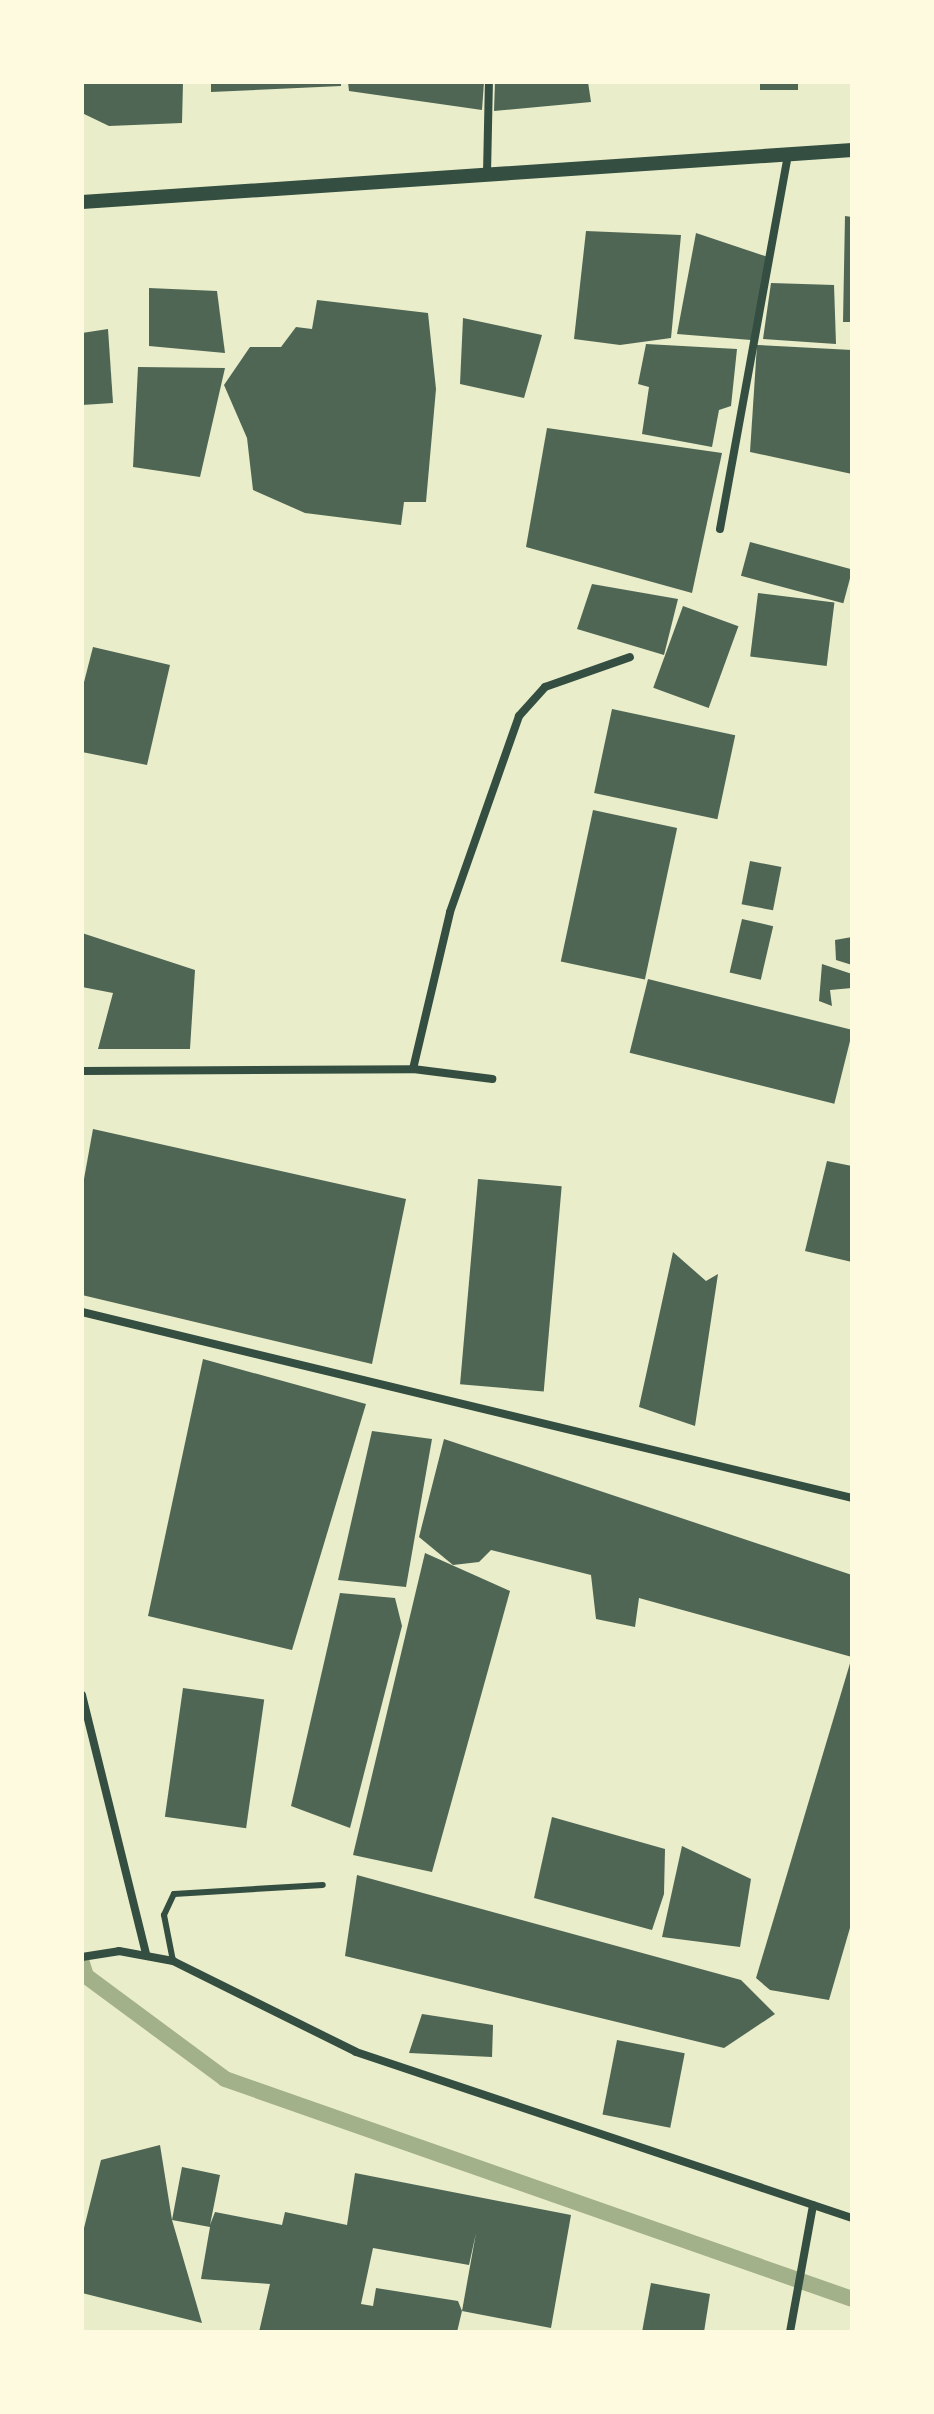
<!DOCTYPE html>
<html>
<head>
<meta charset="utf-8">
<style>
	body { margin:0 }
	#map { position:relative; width:934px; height:2414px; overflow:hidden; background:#e9edc9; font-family:"Sofia Sans Condensed",sans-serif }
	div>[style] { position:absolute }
	.stream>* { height:16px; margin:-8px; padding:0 8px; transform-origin:8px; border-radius:8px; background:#a3b18a }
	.building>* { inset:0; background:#4f6655; transform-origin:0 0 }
	.service>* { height:6px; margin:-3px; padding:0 3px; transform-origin:3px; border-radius:3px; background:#344e41 }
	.minor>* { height:8px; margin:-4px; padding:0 4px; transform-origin:4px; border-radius:4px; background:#344e41 }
	.tertiary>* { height:14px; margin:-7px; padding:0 7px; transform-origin:7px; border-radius:7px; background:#344e41 }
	span { translate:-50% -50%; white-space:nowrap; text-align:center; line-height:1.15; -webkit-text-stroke:6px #fefae0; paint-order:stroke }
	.frame { position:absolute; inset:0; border:84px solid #fefae0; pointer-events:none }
</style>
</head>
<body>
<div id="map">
	<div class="stream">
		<div style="left:82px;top:1963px;width:14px;rotate:73deg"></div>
		<div style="left:86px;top:1976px;width:173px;rotate:36.5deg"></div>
		<div style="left:225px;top:2079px;width:664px;rotate:19.33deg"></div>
	</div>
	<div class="building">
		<div style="clip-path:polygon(82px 82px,183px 82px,182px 123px,109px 126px,82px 113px)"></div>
		<div style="clip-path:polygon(211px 82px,341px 82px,341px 86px,211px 92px)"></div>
		<div style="clip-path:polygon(348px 82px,484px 82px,482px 110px,349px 91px)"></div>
		<div style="clip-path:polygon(495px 82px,588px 82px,591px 102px,494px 111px)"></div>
		<div style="left:760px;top:82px;width:38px;height:8px"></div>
		<div style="clip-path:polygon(845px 216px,852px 217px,852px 322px,843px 322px)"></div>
		<div style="clip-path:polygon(586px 231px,681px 235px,671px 338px,620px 345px,574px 339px)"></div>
		<div style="clip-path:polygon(696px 233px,768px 257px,751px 340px,677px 334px)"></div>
		<div style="clip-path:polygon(771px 283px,834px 285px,836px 344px,763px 339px)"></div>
		<div style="clip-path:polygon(149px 288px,217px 291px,225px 353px,149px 346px)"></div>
		<div style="clip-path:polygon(317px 300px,428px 313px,436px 389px,426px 502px,404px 502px,401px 525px,305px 513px,253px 490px,247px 438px,224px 385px,250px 347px,281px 347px,296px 327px,312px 329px)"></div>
		<div style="clip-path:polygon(463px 318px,542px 335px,524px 398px,460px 384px)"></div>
		<div style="clip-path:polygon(108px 329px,113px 403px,82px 405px,82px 333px)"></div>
		<div style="clip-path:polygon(646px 344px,737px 349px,731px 406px,719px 410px,712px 447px,642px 434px,649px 387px,638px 384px)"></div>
		<div style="clip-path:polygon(757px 345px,852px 350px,852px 474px,750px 452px)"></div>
		<div style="clip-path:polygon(138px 367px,225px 368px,200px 477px,133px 467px)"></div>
		<div style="clip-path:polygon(547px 428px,722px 453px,692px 593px,526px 547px)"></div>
		<div style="left:750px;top:542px;width:106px;height:35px;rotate:15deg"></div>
		<div style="clip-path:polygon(592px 584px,678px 599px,664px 655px,577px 629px)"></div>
		<div style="left:758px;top:593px;width:77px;height:64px;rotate:7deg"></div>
		<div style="left:683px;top:606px;width:59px;height:87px;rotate:20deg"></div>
		<div style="clip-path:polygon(93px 647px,170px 665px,147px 765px,82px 752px,82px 690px)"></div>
		<div style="left:612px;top:709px;width:126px;height:86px;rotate:12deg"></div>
		<div style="left:593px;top:810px;width:86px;height:155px;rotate:12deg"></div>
		<div style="left:750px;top:861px;width:32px;height:44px;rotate:11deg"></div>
		<div style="left:742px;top:919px;width:32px;height:55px;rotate:13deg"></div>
		<div style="clip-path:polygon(82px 933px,195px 970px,190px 1049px,98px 1049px,113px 993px,82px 987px)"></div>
		<div style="clip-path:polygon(852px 937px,852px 965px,836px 960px,835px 940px)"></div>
		<div style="clip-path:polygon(822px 964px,852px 974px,852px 988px,830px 990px,832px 1006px,819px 1001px)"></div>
		<div style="left:648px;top:979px;width:211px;height:76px;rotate:14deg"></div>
		<div style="clip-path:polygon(93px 1129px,406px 1199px,372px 1364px,82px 1295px,82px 1190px)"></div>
		<div style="clip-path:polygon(827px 1161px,852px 1166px,852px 1262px,805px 1251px)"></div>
		<div style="left:478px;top:1179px;width:84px;height:206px;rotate:5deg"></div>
		<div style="clip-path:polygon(673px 1252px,706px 1281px,718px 1274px,695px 1426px,639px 1407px)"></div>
		<div style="clip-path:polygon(203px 1359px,366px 1404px,292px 1650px,148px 1616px)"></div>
		<div style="clip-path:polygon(372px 1431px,432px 1439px,406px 1587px,338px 1580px)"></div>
		<div style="clip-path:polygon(444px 1439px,852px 1575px,852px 1657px,639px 1598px,635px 1627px,596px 1619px,591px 1575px,491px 1550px,479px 1562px,453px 1565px,419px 1537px)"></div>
		<div style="clip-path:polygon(425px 1553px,510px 1591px,432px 1872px,353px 1855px)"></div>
		<div style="clip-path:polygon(340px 1593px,395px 1598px,402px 1626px,350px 1828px,291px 1806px)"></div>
		<div style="clip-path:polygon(851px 1660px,852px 1921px,829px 2000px,770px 1990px,756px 1978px)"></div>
		<div style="left:183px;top:1688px;width:82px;height:130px;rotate:8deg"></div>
		<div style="clip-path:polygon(552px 1817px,665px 1849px,664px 1894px,652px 1930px,534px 1898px)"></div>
		<div style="clip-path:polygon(682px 1846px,751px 1879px,740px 1947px,662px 1937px)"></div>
		<div style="clip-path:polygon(357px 1875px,741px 1980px,775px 2014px,724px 2048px,345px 1956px)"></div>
		<div style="clip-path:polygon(422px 2014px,493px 2025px,492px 2057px,409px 2053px)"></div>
		<div style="left:617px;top:2040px;width:69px;height:76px;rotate:11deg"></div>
		<div style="clip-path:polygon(160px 2145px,172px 2220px,202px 2323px,82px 2293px,82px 2236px,101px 2160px)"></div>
		<div style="clip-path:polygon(evenodd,182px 2167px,220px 2175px,210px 2225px,215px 2212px,282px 2225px,285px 2212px,347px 2225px,355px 2173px,571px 2215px,551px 2328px,462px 2311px,457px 2332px,259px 2332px,270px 2284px,201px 2279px,210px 2227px,172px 2220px,182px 2167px,476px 2233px,462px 2311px,458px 2301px,376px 2288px,373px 2306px,361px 2304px,373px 2248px,469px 2265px,476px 2233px)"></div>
		<div style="clip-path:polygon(651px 2283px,710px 2294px,704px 2332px,642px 2332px)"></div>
	</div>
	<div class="service">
		<div style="left:173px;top:1961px;width:47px;rotate:-101.1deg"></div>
		<div style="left:164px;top:1915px;width:23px;rotate:-65deg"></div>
		<div style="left:174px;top:1894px;width:149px;rotate:-3.5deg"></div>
	</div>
	<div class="minor">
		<div style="left:487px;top:174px;width:92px;rotate:-88.8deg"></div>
		<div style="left:720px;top:529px;width:380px;rotate:-79.7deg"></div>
		<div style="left:413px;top:1069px;width:161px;rotate:-76.7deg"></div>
		<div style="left:450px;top:912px;width:208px;rotate:-70.6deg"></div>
		<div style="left:519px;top:716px;width:39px;rotate:-48deg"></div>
		<div style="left:545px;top:687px;width:90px;rotate:-19.4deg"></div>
		<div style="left:82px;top:1071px;width:331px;rotate:-0.3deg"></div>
		<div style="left:413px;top:1069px;width:80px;rotate:7.2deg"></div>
		<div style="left:82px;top:1312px;width:792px;rotate:13.58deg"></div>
		<div style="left:82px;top:1695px;width:266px;rotate:76.1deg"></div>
		<div style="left:82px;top:1957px;width:37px;rotate:-9deg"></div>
		<div style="left:119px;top:1951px;width:55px;rotate:10.5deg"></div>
		<div style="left:173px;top:1961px;width:204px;rotate:26.4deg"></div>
		<div style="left:356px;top:2052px;width:523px;rotate:18.5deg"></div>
		<div style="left:790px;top:2332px;width:129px;rotate:-79.7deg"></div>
	</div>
	<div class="tertiary">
		<div style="left:82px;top:202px;width:772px;rotate:-3.86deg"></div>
	</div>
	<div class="frame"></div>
</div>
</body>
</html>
